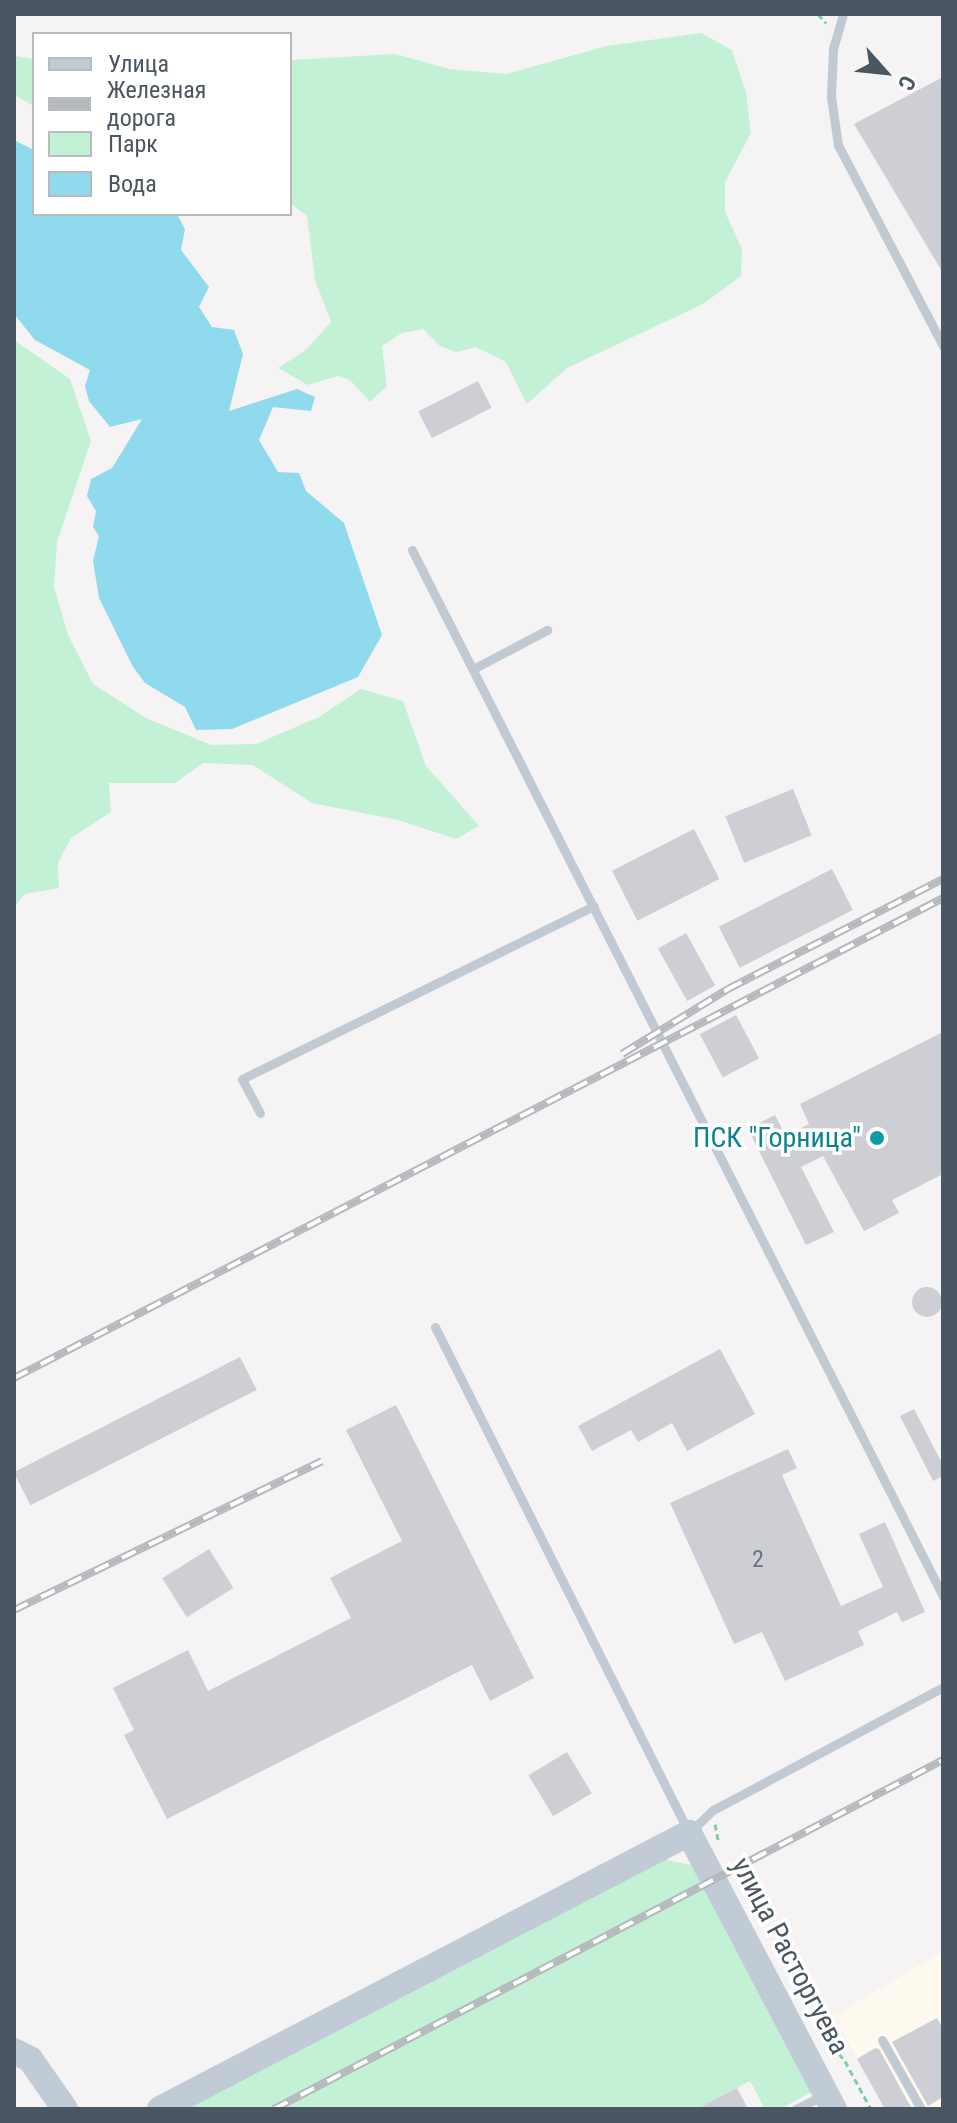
<!DOCTYPE html>
<html>
<head>
<meta charset="utf-8">
<style>
	body { margin:0 }
	#map { position:relative; width:957px; height:2123px; overflow:hidden; background:#f5f3f3; font-family:"Roboto Condensed",sans-serif }
	div>[style] { position:absolute }
	.commercial>* { inset:0; background:#fdf9ef }
	.green>* { inset:0; background:#c3f1d5 }
	.water>* { inset:0; background:#90daee }
	.building>* { inset:0; background:#cdcfd5; transform-origin:0 0 }
	.round { border-radius:50% }
	.path>* { height:3px; margin-top:-1.5px; transform-origin:0; background:repeating-linear-gradient(90deg,#7ad0a6 0 6px,transparent 0 10px) }
	.lane>* { height:9px; margin:-4.5px; padding:0 4.5px; transform-origin:4.5px; border-radius:4.5px; background:#c1cad2 }
	.secondary>* { height:26px; margin:-13px; padding:0 13px; transform-origin:13px; border-radius:13px; background:#c1cbd6 }
	.rail>* { height:8px; margin-top:-4px; transform-origin:0; background:repeating-linear-gradient(90deg,#fff 0 15px,#b5b8bd 0 30px); box-sizing:border-box; border-block:2px solid #b5b8bd }
	.dots>* { width:22px; height:22px; translate:-50% -50%; box-sizing:border-box; border:4px solid #fff; border-radius:50% }
	span { translate:-50% -50%; white-space:nowrap; text-align:center; line-height:1.15; -webkit-text-stroke:7px #fff; paint-order:stroke }
	.number-label { font-size:24px; color:#6b747e }
	.number-label span { -webkit-text-stroke-width:0 }
	.culture-label { font-size:28px; color:#0d838f }
	.right { translate:-100% -50%; text-align:right }
	.street-label { font-size:28px; color:#4a5661 }
	.frame { position:absolute; inset:0; border:16px solid #4a5661; pointer-events:none }
	.legend { position:absolute; left:32px; top:32px; width:260px; height:184px; box-sizing:border-box; background:#fff; border:2px solid #b7bbc0; margin:0; padding:10px 14px; list-style:none; font-size:24px; color:#4a5661 }
	.legend li { display:flex; align-items:center; gap:16px; height:40px }
	.legend b { width:40px; border:2px solid #b7bbc0 }
	.north { position:absolute; left:845px; top:32px; width:80px; height:80px; -webkit-text-stroke:6px #fff; paint-order:stroke; rotate:117deg; font-size:22px; font-weight:700; line-height:32px; text-align:center; color:#4a5661 }
	.north::after { content:''; display:block; margin:auto; width:28px; height:36px; background:#4a5661; clip-path:polygon(50% 0,100% 100%,50% 72%,0 100%) }
</style>
</head>
<body>
<div id="map">
	<div class="commercial">
		<div style="clip-path:polygon(943px 1951px,943px 2109px,885px 2109px,834px 2016px)"></div>
	</div>
	<div class="green">
		<div style="clip-path:polygon(701px 33px,732px 50px,746px 92px,751px 133px,725px 182px,725px 212px,742px 249px,741px 276px,703px 304px,567px 368px,527px 404px,506px 362px,476px 347px,456px 352px,440px 346px,423px 329px,402px 333px,382px 346px,387px 386px,370px 402px,350px 380px,338px 376px,308px 385px,278px 368px,306px 350px,331px 322px,315px 280px,307px 216px,290px 203px,290px 60px,395px 54px,450px 69px,506px 74px,607px 46px)"></div>
		<div style="clip-path:polygon(14px 56px,34px 59px,34px 106px,14px 95px)"></div>
		<div style="clip-path:polygon(14px 340px,70px 379px,91px 441px,57px 542px,54px 587px,68px 635px,93px 684px,146px 718px,211px 745px,256px 744px,319px 717px,361px 689px,403px 701px,426px 766px,479px 826px,456px 839px,398px 820px,312px 803px,253px 765px,203px 763px,175px 783px,109px 783px,111px 812px,71px 838px,58px 863px,59px 888px,25px 894px,14px 907px)"></div>
		<div style="clip-path:polygon(662px 1859px,691px 1865px,702px 1876px,814px 2091px,780px 2109px,765px 2109px,750px 2081px,697px 2109px,181px 2109px)"></div>
	</div>
	<div class="water">
		<div style="clip-path:polygon(14px 140px,34px 150px,34px 214px,177px 214px,185px 229px,181px 250px,209px 287px,199px 307px,212px 327px,234px 330px,243px 354px,229px 411px,297px 389px,315px 397px,311px 411px,273px 407px,259px 440px,278px 472px,299px 473px,306px 491px,344px 523px,382px 635px,358px 677px,232px 729px,196px 730px,185px 707px,145px 683px,133px 667px,99px 598px,93px 561px,99px 536px,93px 527px,96px 511px,87px 496px,91px 479px,112px 468px,142px 419px,110px 427px,89px 401px,85px 386px,90px 370px,35px 340px,14px 314px)"></div>
	</div>
	<div class="building">
		<div style="clip-path:polygon(943px 77px,943px 273px,854px 124px)"></div>
		<div style="left:478px;top:381px;width:30px;height:67px;rotate:63deg"></div>
		<div style="left:793px;top:789px;width:50px;height:73px;rotate:68deg"></div>
		<div style="left:694px;top:829px;width:56px;height:92px;rotate:63deg"></div>
		<div style="left:832px;top:869px;width:46px;height:127px;rotate:63deg"></div>
		<div style="left:686px;top:933px;width:60px;height:32px;rotate:61deg"></div>
		<div style="left:736px;top:1015px;width:49px;height:41px;rotate:62deg"></div>
		<div style="clip-path:polygon(943px 1032px,943px 1174px,892px 1200px,899px 1213px,864px 1231px,823px 1156px,801px 1167px,834px 1232px,806px 1245px,748px 1129px,775px 1115px,786px 1136px,809px 1124px,800px 1104px)"></div>
		<div class="round" style="left:912px;top:1287px;width:30px;height:30px"></div>
		<div style="clip-path:polygon(720px 1349px,755px 1414px,687px 1451px,672px 1423px,638px 1442px,631px 1430px,592px 1451px,578px 1426px)"></div>
		<div style="left:240px;top:1357px;width:37px;height:254px;rotate:63deg"></div>
		<div style="clip-path:polygon(396px 1405px,534px 1678px,490px 1701px,472px 1665px,167px 1819px,124px 1735px,134px 1730px,113px 1688px,188px 1650px,208px 1691px,351px 1618px,330px 1578px,402px 1541px,346px 1430px)"></div>
		<div style="clip-path:polygon(914px 1409px,943px 1465px,943px 1476px,933px 1481px,900px 1416px)"></div>
		<div style="clip-path:polygon(788px 1449px,797px 1468px,782px 1475px,841px 1606px,883px 1587px,859px 1534px,885px 1522px,925px 1612px,902px 1622px,897px 1612px,858px 1631px,864px 1645px,785px 1681px,762px 1632px,734px 1644px,670px 1503px)"></div>
		<div style="left:209px;top:1549px;width:46px;height:55px;rotate:58deg"></div>
		<div style="left:567px;top:1752px;width:48px;height:45px;rotate:59deg"></div>
		<div style="clip-path:polygon(937px 2018px,943px 2028px,943px 2097px,928px 2106px,892px 2042px)"></div>
		<div style="clip-path:polygon(875px 2048px,879px 2049px,912px 2109px,885px 2109px,857px 2059px)"></div>
		<div style="clip-path:polygon(737px 2088px,748px 2109px,697px 2109px)"></div>
	</div>
	<div class="path">
		<div style="left:818px;top:14px;width:12px;rotate:48deg"></div>
		<div style="left:715px;top:1824px;width:16px;rotate:79deg"></div>
		<div style="left:814px;top:2022px;width:50px;rotate:51.5deg"></div>
		<div style="left:845px;top:2061px;width:55px;rotate:61.6deg"></div>
	</div>
	<div class="lane">
		<div style="left:843px;top:14px;width:36px;rotate:106deg"></div>
		<div style="left:833px;top:49px;width:48px;rotate:92.4deg"></div>
		<div style="left:831px;top:97px;width:49px;rotate:81.7deg"></div>
		<div style="left:838px;top:145px;width:227px;rotate:62.4deg"></div>
		<div style="left:412px;top:550px;width:1173px;rotate:63.09deg"></div>
		<div style="left:473px;top:669px;width:84px;rotate:-27.8deg"></div>
		<div style="left:260px;top:1113px;width:38px;rotate:-118deg"></div>
		<div style="left:242px;top:1079px;width:392px;rotate:-26.2deg"></div>
		<div style="left:435px;top:1327px;width:566px;rotate:63.34deg"></div>
		<div style="left:689px;top:1833px;width:33px;rotate:-44deg"></div>
		<div style="left:713px;top:1810px;width:261px;rotate:-28.1deg"></div>
		<div style="left:882px;top:2040px;width:79px;rotate:60.5deg"></div>
		<div style="left:796px;top:2109px;width:30px;rotate:-27deg"></div>
	</div>
	<div class="secondary">
		<div style="left:14px;top:2051px;width:18px;rotate:27deg"></div>
		<div style="left:30px;top:2059px;width:61px;rotate:55deg"></div>
		<div style="left:160px;top:2109px;width:597px;rotate:-27.55deg"></div>
		<div style="left:689px;top:1833px;width:312px;rotate:62.3deg"></div>
	</div>
	<div class="rail">
		<div style="left:622px;top:1054px;width:124px;rotate:-31.5deg"></div>
		<div style="left:728px;top:989px;width:242px;rotate:-27.1deg"></div>
		<div style="left:14px;top:1378px;width:1046px;rotate:-27.32deg"></div>
		<div style="left:14px;top:1610px;width:342px;rotate:-25.8deg"></div>
		<div style="left:274px;top:2109px;width:755px;rotate:-27.55deg"></div>
	</div>
	<div class="dots">
		<div style="left:877px;top:1138px;background:#0f9aa8"></div>
	</div>
	<div class="number-label">
		<span style="left:758px;top:1560px">2</span>
	</div>
	<div class="culture-label">
		<span class="right" style="left:861px;top:1138px">ПСК "Горница"</span>
	</div>
	<div class="street-label">
		<span style="left:790px;top:1956px;rotate:62deg">улица Расторгуева</span>
	</div>
	<div class="frame"></div>
	<ul class="legend">
	<li><b style="height:10px;background:#c1cbd6"></b>Улица</li>
	<li><b style="height:10px;background:#b5b8bd"></b>Железная дорога</li>
	<li><b style="height:22px;background:#c3f1d5"></b>Парк</li>
	<li><b style="height:22px;background:#90daee"></b>Вода</li>
	</ul>
	<div class="north">С</div>
</div>
</body>
</html>
